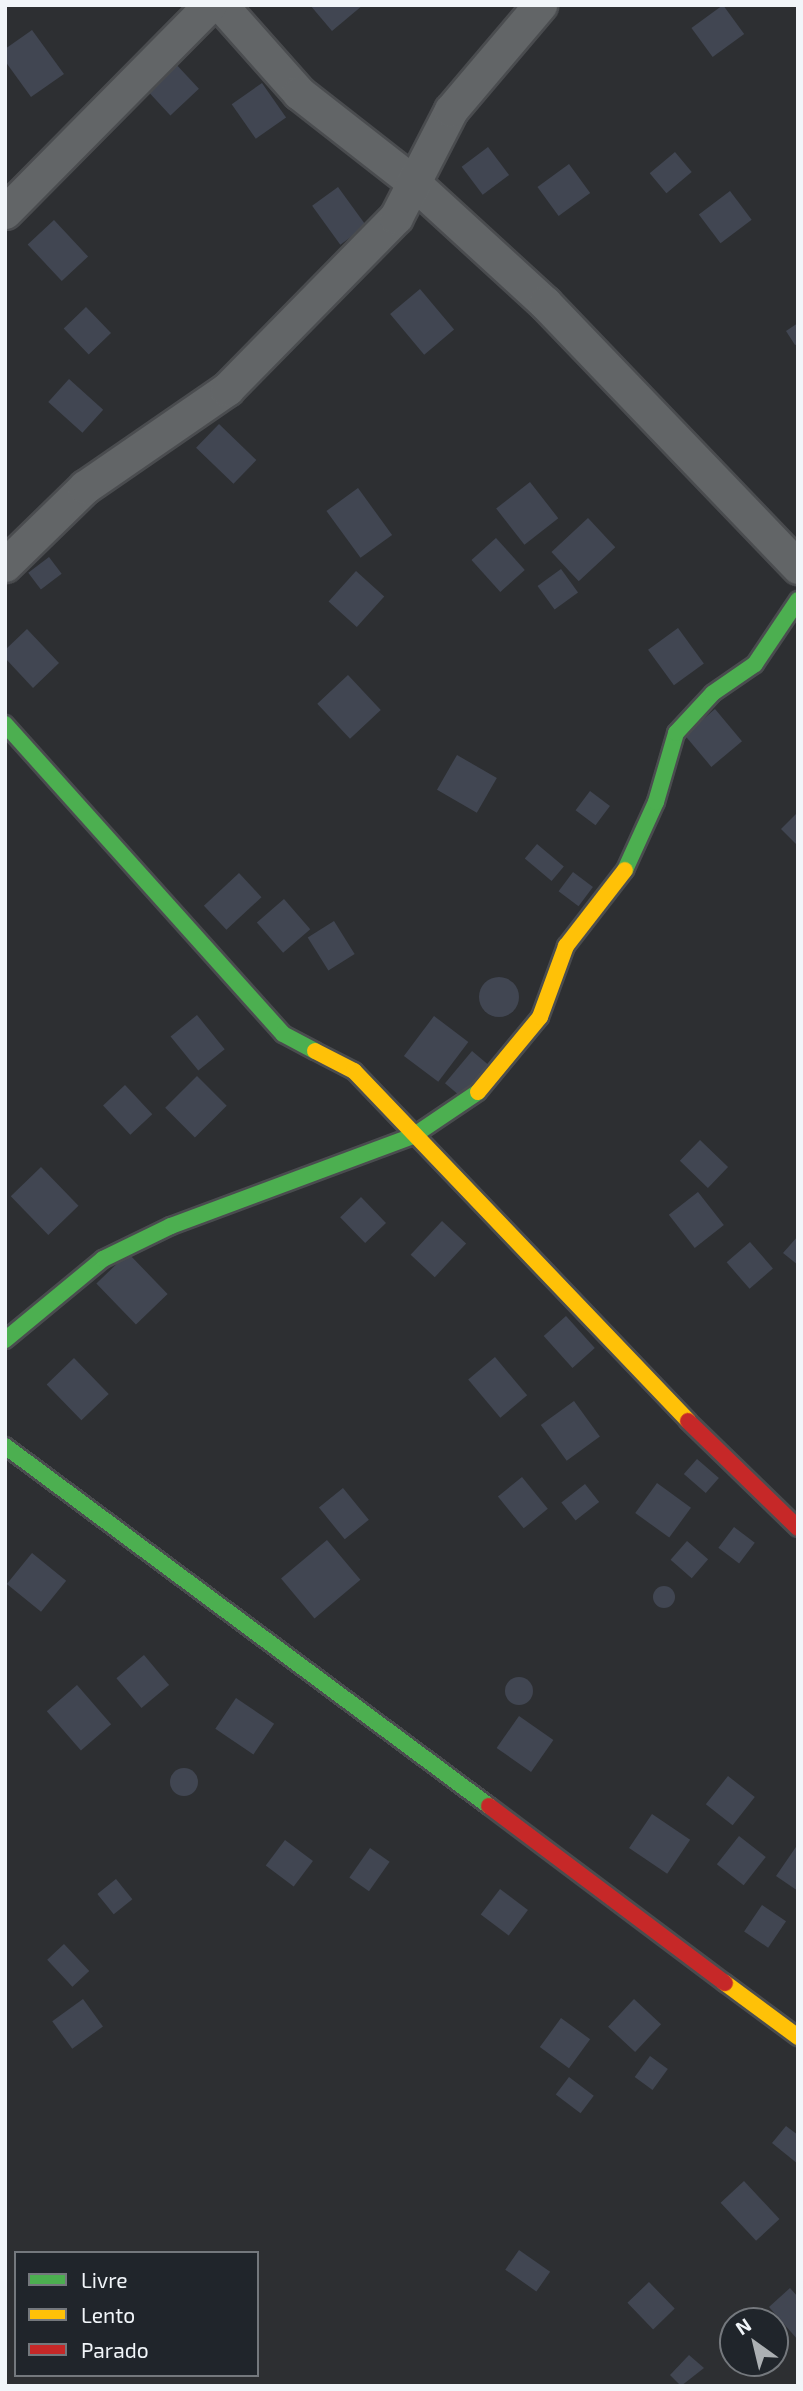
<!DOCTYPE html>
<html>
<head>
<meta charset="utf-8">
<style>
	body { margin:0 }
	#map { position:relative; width:803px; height:2391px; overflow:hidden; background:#2d2f32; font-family:"Exo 2",sans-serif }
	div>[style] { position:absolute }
	.building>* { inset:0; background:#414652; transform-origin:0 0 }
	.round { border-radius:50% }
	.roads { filter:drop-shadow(2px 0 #4a4c4f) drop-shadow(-2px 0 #4a4c4f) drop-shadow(0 2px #4a4c4f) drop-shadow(0 -2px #4a4c4f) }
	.street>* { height:33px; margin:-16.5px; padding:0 16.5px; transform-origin:16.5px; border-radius:16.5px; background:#626567 }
	.fast>* { height:16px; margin:-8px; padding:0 8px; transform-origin:8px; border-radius:8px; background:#4caf50 }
	.slow>* { height:16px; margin:-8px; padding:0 8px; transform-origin:8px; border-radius:8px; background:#ffc107 }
	.jam>* { height:16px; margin:-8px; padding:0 8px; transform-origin:8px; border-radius:8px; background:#c62828 }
	span { translate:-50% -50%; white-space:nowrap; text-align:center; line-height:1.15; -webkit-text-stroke:6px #20252b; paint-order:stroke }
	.frame { position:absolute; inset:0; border:7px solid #f1f5f9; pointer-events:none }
	.legend { position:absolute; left:14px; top:2251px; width:245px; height:126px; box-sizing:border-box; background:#20252b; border:2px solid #74787d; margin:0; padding:9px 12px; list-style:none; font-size:21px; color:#f1f5f9 }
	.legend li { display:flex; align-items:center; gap:14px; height:35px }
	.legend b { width:35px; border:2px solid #74787d }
	.north { position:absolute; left:719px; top:2307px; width:70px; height:70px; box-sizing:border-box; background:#20252b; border:2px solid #74787d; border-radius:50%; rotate:326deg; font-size:19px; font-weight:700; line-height:28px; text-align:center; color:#f1f5f9 }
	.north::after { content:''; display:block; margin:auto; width:24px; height:32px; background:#acb0b3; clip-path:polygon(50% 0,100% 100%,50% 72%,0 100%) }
</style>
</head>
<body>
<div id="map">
	<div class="building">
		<div style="clip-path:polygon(310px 5px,363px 5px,332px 31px)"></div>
		<div style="left:723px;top:5px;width:36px;height:39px;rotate:54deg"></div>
		<div style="clip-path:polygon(32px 30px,64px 74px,31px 97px,5px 61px,5px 49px)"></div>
		<div style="left:173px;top:61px;width:38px;height:39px;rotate:47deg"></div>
		<div style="left:262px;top:83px;width:42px;height:37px;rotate:55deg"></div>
		<div style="left:488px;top:147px;width:35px;height:33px;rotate:53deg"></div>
		<div style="left:675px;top:152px;width:26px;height:33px;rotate:50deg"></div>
		<div style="left:569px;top:164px;width:36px;height:39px;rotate:54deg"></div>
		<div style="left:338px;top:187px;width:48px;height:32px;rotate:54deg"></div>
		<div style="left:730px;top:191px;width:36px;height:39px;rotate:53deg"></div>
		<div style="left:54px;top:220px;width:50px;height:36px;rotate:47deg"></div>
		<div style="left:420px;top:289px;width:53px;height:39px;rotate:50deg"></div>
		<div style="left:86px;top:307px;width:36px;height:31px;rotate:46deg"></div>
		<div style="clip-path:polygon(798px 323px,798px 344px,795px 345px,786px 331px)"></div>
		<div style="left:69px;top:379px;width:46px;height:31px;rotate:42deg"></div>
		<div style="left:219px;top:424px;width:52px;height:33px;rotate:44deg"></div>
		<div style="left:530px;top:482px;width:46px;height:43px;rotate:52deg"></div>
		<div style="left:358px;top:488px;width:58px;height:39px;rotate:54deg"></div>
		<div style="left:588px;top:518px;width:40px;height:50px;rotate:47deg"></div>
		<div style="left:496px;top:538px;width:43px;height:33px;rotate:48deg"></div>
		<div style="left:49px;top:557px;width:21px;height:26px;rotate:53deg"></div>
		<div style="left:561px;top:569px;width:29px;height:29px;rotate:54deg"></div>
		<div style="left:356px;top:571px;width:38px;height:41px;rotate:42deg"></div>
		<div style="left:678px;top:628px;width:44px;height:37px;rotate:54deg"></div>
		<div style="clip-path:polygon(27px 629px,59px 663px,33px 688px,5px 658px,5px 650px)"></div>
		<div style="left:348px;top:675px;width:48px;height:42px;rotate:47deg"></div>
		<div style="left:715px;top:709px;width:42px;height:40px;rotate:50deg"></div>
		<div style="left:457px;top:755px;width:46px;height:40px;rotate:30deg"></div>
		<div style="left:590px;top:791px;width:25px;height:24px;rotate:37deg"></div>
		<div style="clip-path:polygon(798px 812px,798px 846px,781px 829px)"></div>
		<div style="left:537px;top:844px;width:35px;height:19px;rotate:40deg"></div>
		<div style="left:573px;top:872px;width:25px;height:24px;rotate:37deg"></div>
		<div style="left:239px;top:873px;width:33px;height:48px;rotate:47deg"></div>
		<div style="left:284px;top:899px;width:40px;height:36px;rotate:49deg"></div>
		<div style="left:334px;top:921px;width:39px;height:31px;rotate:58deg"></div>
		<div class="round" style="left:479px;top:977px;width:40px;height:40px"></div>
		<div style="left:197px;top:1015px;width:44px;height:34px;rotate:51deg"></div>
		<div style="left:434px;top:1016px;width:43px;height:50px;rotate:37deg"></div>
		<div style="left:472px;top:1051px;width:26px;height:42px;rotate:40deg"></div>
		<div style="left:197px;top:1076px;width:42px;height:45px;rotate:45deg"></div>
		<div style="left:125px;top:1085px;width:40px;height:30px;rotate:47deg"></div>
		<div style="left:700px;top:1140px;width:39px;height:29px;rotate:44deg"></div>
		<div style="left:41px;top:1167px;width:54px;height:42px;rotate:46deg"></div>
		<div style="left:698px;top:1192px;width:42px;height:37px;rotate:52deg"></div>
		<div style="left:361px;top:1197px;width:36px;height:29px;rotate:46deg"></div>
		<div style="left:442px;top:1221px;width:33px;height:46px;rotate:43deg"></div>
		<div style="clip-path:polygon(798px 1236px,798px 1265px,783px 1253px)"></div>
		<div style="left:750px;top:1242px;width:35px;height:31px;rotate:49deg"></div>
		<div style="left:128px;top:1253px;width:57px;height:44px;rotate:46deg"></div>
		<div style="left:566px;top:1316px;width:43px;height:30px;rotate:48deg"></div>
		<div style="left:495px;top:1357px;width:50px;height:35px;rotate:50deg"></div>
		<div style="left:74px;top:1358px;width:50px;height:38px;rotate:46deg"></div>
		<div style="left:574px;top:1401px;width:44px;height:41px;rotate:54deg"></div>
		<div style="left:697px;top:1459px;width:29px;height:20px;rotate:41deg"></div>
		<div style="left:522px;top:1477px;width:41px;height:31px;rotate:51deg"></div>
		<div style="left:657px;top:1483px;width:42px;height:37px;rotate:36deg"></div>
		<div style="left:585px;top:1484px;width:23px;height:30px;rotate:52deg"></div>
		<div style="left:343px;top:1488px;width:41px;height:31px;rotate:51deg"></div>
		<div style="left:734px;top:1527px;width:26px;height:26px;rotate:37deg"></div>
		<div style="left:327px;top:1540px;width:52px;height:60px;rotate:50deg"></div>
		<div style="left:687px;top:1541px;width:28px;height:25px;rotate:41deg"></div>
		<div style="left:32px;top:1553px;width:44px;height:40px;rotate:39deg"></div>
		<div class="round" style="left:653px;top:1586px;width:22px;height:22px"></div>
		<div style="left:144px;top:1655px;width:39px;height:36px;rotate:50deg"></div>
		<div class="round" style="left:505px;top:1677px;width:28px;height:28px"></div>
		<div style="left:77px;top:1685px;width:52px;height:40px;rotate:49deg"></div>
		<div style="left:236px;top:1698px;width:46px;height:37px;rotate:34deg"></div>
		<div style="left:519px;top:1716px;width:42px;height:39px;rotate:35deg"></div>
		<div class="round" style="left:170px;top:1768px;width:28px;height:28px"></div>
		<div style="left:728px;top:1776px;width:34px;height:36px;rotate:38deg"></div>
		<div style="left:652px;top:1814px;width:46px;height:41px;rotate:34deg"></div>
		<div style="left:739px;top:1836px;width:34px;height:36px;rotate:38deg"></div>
		<div style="left:285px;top:1840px;width:35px;height:32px;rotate:37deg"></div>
		<div style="clip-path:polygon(798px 1844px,798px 1891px,776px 1876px)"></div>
		<div style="left:370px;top:1848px;width:24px;height:36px;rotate:35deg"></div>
		<div style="left:116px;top:1879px;width:26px;height:24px;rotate:51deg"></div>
		<div style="left:500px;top:1889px;width:35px;height:32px;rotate:37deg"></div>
		<div style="left:762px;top:1905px;width:29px;height:32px;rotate:34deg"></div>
		<div style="left:64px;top:1944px;width:37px;height:23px;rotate:47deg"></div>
		<div style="left:83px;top:1999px;width:34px;height:38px;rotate:54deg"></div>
		<div style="left:634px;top:1999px;width:37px;height:38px;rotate:43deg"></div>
		<div style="left:561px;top:2018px;width:36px;height:36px;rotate:36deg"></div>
		<div style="left:650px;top:2056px;width:22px;height:26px;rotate:36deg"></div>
		<div style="left:569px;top:2077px;width:31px;height:22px;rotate:37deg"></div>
		<div style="clip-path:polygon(786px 2126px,798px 2135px,798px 2164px,772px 2143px)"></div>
		<div style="left:744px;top:2181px;width:52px;height:32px;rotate:47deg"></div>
		<div style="left:519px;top:2250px;width:38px;height:24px;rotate:35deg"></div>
		<div style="left:649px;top:2282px;width:37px;height:30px;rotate:46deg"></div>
		<div style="clip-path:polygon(790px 2288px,798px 2297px,798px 2340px,769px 2307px)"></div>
		<div style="clip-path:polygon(689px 2355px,704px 2368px,681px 2386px,670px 2375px)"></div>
	</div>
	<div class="roads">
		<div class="street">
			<div style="left:221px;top:5px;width:118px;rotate:48.4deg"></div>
			<div style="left:299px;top:93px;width:145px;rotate:38deg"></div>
			<div style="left:413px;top:182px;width:179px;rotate:42.5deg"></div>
			<div style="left:545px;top:303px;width:366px;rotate:46.2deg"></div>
			<div style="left:5px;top:212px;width:291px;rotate:-45.3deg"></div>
			<div style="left:5px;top:565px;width:112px;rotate:-44.3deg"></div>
			<div style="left:85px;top:487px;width:173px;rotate:-34.6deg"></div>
			<div style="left:227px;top:389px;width:241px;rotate:-45.5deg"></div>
			<div style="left:396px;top:217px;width:120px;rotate:-62.8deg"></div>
			<div style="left:451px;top:110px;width:138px;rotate:-49.7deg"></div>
		</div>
		<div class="fast">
			<div style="left:5px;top:724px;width:416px;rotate:48.1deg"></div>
			<div style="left:283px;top:1034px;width:36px;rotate:28deg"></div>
			<div style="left:625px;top:870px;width:75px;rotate:-65.5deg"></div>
			<div style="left:656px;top:802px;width:72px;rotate:-73.8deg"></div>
			<div style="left:676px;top:733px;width:54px;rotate:-47.2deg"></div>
			<div style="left:713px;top:693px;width:51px;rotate:-34.6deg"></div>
			<div style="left:755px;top:664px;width:77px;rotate:-56.1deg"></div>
			<div style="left:5px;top:1340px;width:127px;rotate:-39.6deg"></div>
			<div style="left:103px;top:1259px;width:76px;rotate:-25.9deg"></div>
			<div style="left:171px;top:1226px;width:258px;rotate:-20.4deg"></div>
			<div style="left:413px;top:1136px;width:78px;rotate:-34.1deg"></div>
			<div style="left:5px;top:1446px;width:603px;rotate:36.64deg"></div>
		</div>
		<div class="slow">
			<div style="left:315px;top:1051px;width:44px;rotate:27.1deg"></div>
			<div style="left:354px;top:1071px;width:484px;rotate:46.3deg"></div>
			<div style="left:478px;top:1092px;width:97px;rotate:-50.4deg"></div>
			<div style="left:540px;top:1017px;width:76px;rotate:-69.9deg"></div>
			<div style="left:566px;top:946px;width:96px;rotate:-52.2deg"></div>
			<div style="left:725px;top:1983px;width:91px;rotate:36.5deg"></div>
		</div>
		<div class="jam">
			<div style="left:688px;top:1421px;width:153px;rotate:44.2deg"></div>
			<div style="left:489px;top:1806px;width:295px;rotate:36.9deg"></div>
		</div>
	</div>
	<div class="frame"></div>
	<ul class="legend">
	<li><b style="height:9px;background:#4caf50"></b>Livre</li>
	<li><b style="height:9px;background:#ffc107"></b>Lento</li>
	<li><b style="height:9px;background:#c62828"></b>Parado</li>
	</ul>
	<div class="north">N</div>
</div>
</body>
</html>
